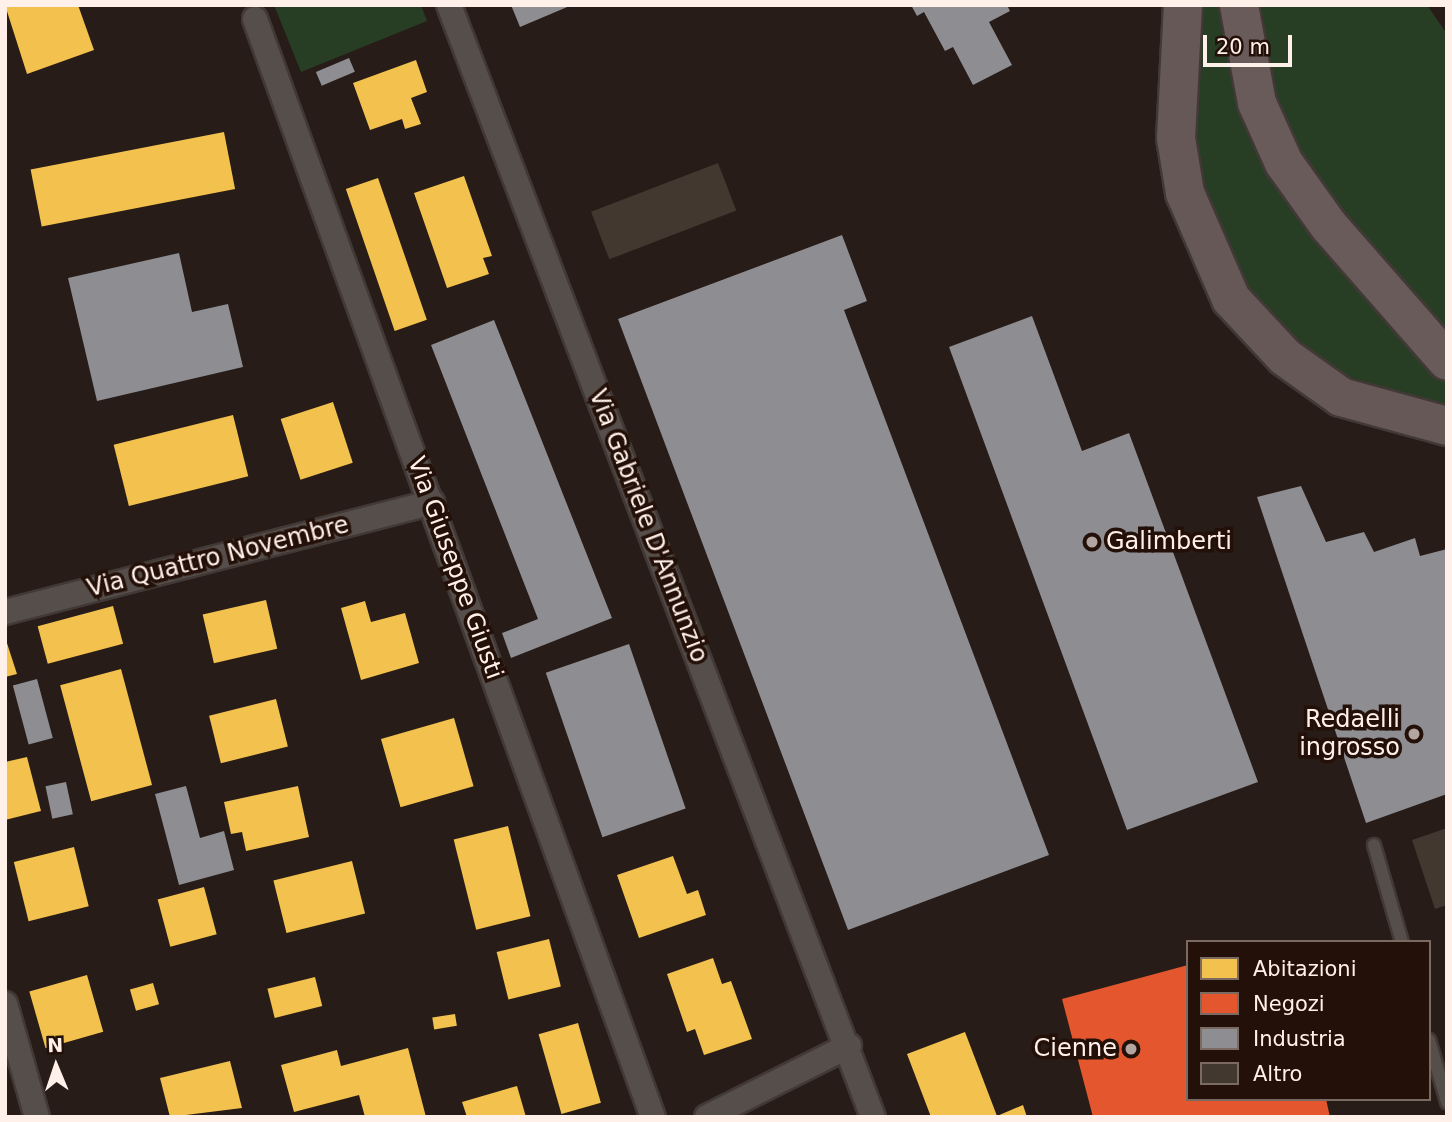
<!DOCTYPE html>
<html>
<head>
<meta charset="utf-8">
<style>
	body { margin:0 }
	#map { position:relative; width:1452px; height:1122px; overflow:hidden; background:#271c17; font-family:"DejaVu Sans",sans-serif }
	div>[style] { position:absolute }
	.green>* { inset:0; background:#273e25 }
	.homes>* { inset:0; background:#f2c14e; transform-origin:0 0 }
	.shops>* { inset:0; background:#e4572e }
	.industry>* { inset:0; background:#8d8d92; transform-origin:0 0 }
	.building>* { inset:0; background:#423830; transform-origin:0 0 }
	.roads { filter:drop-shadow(2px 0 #423936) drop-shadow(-2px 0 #423936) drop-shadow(0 2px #423936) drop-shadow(0 -2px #423936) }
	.service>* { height:12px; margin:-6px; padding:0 6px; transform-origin:6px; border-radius:6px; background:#564e4a }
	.minor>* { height:24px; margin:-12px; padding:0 12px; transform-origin:12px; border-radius:12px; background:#564e4a }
	.primary>* { height:38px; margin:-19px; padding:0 19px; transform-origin:19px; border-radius:19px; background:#685b59 }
	.trunk>* { height:38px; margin:-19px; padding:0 19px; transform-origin:19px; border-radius:19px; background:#665856 }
	.dots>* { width:19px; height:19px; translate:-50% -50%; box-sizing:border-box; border:4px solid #231008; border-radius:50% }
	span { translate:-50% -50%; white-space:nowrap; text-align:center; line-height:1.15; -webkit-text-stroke:7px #231008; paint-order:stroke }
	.street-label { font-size:24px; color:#fff0ea }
	.poi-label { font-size:24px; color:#fff0ea }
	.left { translate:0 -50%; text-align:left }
	.right { translate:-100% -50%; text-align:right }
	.frame { position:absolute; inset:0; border:7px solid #fff0ea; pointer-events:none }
	.legend { position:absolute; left:1186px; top:940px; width:245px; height:161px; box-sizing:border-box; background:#231008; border:2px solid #7b6a62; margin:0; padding:9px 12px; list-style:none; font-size:21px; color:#fff0ea }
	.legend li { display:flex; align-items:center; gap:14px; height:35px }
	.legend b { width:35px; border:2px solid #7b6a62 }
	.north { position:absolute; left:21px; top:1031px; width:70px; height:70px; -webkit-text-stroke:5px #231008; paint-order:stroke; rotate:358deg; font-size:19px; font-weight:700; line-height:28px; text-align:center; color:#fff0ea }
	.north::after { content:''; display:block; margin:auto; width:24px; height:32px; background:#fff0ea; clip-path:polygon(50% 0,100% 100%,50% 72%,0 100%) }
	.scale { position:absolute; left:1203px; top:35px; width:89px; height:32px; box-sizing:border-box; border:4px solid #fff0ea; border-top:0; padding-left:9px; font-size:21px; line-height:24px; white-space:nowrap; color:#fff0ea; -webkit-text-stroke:5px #231008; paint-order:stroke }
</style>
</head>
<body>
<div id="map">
	<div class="green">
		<div style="clip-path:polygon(274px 5px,421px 5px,427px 21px,301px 72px)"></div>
		<div style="clip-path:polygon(1196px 5px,1222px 5px,1228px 58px,1246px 118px,1300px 210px,1447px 384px,1447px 407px,1340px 374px,1246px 296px,1209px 223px,1187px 100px)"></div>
		<div style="clip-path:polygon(1255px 5px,1427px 5px,1447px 34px,1447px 339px,1285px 139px)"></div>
	</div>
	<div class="homes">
		<div style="clip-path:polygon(5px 5px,78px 5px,94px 50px,27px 74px)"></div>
		<div style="clip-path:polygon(416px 60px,427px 92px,411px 98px,421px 124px,405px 129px,402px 119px,370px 130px,353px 83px)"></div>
		<div style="left:224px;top:132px;width:58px;height:197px;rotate:79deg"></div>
		<div style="clip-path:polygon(464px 176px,492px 256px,483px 258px,489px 274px,447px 288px,414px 193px)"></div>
		<div style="left:378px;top:178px;width:150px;height:34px;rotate:71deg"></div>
		<div style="left:333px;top:402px;width:64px;height:55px;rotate:72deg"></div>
		<div style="left:233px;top:415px;width:63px;height:123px;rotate:76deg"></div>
		<div style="left:266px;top:600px;width:50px;height:65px;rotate:77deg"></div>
		<div style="clip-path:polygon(365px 601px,371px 622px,405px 613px,419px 663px,361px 680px,341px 608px)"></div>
		<div style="left:113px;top:606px;width:39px;height:78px;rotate:75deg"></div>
		<div style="clip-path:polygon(5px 637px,17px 674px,5px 677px)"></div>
		<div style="left:121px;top:669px;width:120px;height:63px;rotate:75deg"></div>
		<div style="left:276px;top:699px;width:49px;height:69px;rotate:76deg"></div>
		<div style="left:454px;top:718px;width:71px;height:76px;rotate:74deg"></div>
		<div style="clip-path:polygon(27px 757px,41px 811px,5px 820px,5px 762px)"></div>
		<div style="clip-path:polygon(298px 786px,309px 837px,246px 851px,242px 832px,231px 834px,224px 802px)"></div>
		<div style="left:508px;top:826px;width:93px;height:56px;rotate:76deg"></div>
		<div style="left:74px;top:847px;width:61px;height:62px;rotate:76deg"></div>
		<div style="clip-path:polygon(673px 856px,687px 894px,698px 890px,706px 915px,639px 938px,617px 875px)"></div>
		<div style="left:352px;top:861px;width:54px;height:81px;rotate:76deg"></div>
		<div style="left:204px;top:887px;width:49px;height:48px;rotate:75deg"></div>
		<div style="left:549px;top:939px;width:49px;height:54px;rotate:76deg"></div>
		<div style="clip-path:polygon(713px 958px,722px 984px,731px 981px,752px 1039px,704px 1055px,695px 1029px,687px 1032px,667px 974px)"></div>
		<div style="left:87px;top:975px;width:59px;height:60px;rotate:74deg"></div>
		<div style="left:315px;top:977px;width:30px;height:49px;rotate:76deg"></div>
		<div style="left:153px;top:983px;width:22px;height:24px;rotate:74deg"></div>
		<div style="left:455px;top:1014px;width:12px;height:23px;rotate:81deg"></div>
		<div style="left:578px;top:1023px;width:83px;height:41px;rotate:74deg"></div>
		<div style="clip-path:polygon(965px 1032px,997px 1116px,1023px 1105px,1027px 1117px,931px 1117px,907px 1054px)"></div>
		<div style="clip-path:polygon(408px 1048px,426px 1117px,365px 1117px,359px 1095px,294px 1112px,281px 1065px,337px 1050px,341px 1066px)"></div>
		<div style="clip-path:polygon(230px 1061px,242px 1108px,170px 1117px,160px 1078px)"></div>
		<div style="clip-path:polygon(517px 1086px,526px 1117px,467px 1117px,462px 1102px)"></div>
	</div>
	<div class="shops">
		<div style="clip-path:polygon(1188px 965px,1188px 1099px,1326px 1099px,1330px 1117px,1093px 1117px,1062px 999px)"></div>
	</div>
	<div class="industry">
		<div style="clip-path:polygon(511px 5px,572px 5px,520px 27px)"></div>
		<div style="clip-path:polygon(911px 5px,1007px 5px,1010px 11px,989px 22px,1012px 65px,973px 85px,953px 47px,945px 51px,924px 12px,917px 16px)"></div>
		<div style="left:349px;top:58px;width:15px;height:36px;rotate:67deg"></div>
		<div style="clip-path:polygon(842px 235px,867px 301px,844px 310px,1049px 855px,848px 930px,618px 319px)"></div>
		<div style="clip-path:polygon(179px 253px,192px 312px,228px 304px,243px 367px,97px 401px,68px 278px)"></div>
		<div style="clip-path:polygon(1032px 316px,1082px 451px,1129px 433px,1258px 782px,1127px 830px,949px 347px)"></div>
		<div style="clip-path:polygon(494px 320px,612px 618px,511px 658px,502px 633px,538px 619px,431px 345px)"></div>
		<div style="clip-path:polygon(1301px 486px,1326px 542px,1364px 532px,1374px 552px,1415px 538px,1420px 556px,1447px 549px,1447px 794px,1366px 823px,1257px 497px)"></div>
		<div style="left:629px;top:644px;width:174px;height:88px;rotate:71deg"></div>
		<div style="left:37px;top:679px;width:61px;height:25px;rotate:75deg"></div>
		<div style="left:66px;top:782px;width:33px;height:21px;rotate:78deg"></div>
		<div style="clip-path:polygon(186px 786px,200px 838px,224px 831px,234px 870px,179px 885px,155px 794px)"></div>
	</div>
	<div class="building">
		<div style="left:718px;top:163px;width:51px;height:136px;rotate:69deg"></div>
		<div style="clip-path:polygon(1447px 828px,1447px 905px,1435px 909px,1412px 840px)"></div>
	</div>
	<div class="roads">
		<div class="service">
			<div style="left:1374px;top:845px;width:101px;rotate:73.9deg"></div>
			<div style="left:1429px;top:1040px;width:65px;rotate:73.8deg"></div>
		</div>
		<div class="minor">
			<div style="left:449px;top:5px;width:1190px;rotate:69.13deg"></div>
			<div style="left:255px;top:19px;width:1168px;rotate:70.08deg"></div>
			<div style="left:5px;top:612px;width:441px;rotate:-14.4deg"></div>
			<div style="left:5px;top:1004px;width:117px;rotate:74.2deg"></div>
			<div style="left:707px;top:1117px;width:159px;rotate:-26.6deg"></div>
		</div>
		<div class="primary">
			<div style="left:1239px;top:5px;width:100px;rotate:79.6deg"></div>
			<div style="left:1257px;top:103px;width:66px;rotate:65.8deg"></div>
			<div style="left:1284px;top:163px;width:77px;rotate:54.5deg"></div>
			<div style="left:1329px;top:226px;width:179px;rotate:48.8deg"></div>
		</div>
		<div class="trunk">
			<div style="left:1183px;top:5px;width:133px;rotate:93deg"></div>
			<div style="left:1176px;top:138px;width:56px;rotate:80.7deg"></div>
			<div style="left:1185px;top:193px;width:116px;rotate:66.5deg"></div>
			<div style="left:1231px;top:299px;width:79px;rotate:47deg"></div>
			<div style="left:1285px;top:357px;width:69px;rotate:35.5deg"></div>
			<div style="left:1341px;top:397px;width:110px;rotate:15.3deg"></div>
		</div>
	</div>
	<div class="dots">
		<div style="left:1092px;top:542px;background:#b3a6a0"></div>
		<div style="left:1414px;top:734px;background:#b3a6a0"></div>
		<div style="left:1131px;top:1049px;background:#b3a6a0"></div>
	</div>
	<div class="street-label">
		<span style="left:648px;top:526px;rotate:69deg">Via Gabriele D'Annunzio</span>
		<span style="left:218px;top:557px;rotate:-14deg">Via Quattro Novembre</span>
		<span style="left:455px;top:568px;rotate:70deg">Via Giuseppe Giusti</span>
	</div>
	<div class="poi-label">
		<span class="left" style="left:1106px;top:542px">Galimberti</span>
		<span class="right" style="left:1400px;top:734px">Redaelli<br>ingrosso</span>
		<span class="right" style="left:1117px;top:1049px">Cienne</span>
	</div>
	<div class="frame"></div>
	<ul class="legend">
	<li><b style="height:19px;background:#f2c14e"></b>Abitazioni</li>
	<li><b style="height:19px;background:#e4572e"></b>Negozi</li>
	<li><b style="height:19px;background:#8d8d92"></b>Industria</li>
	<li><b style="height:19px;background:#423830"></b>Altro</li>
	</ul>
	<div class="north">N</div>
	<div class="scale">20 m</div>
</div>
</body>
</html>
